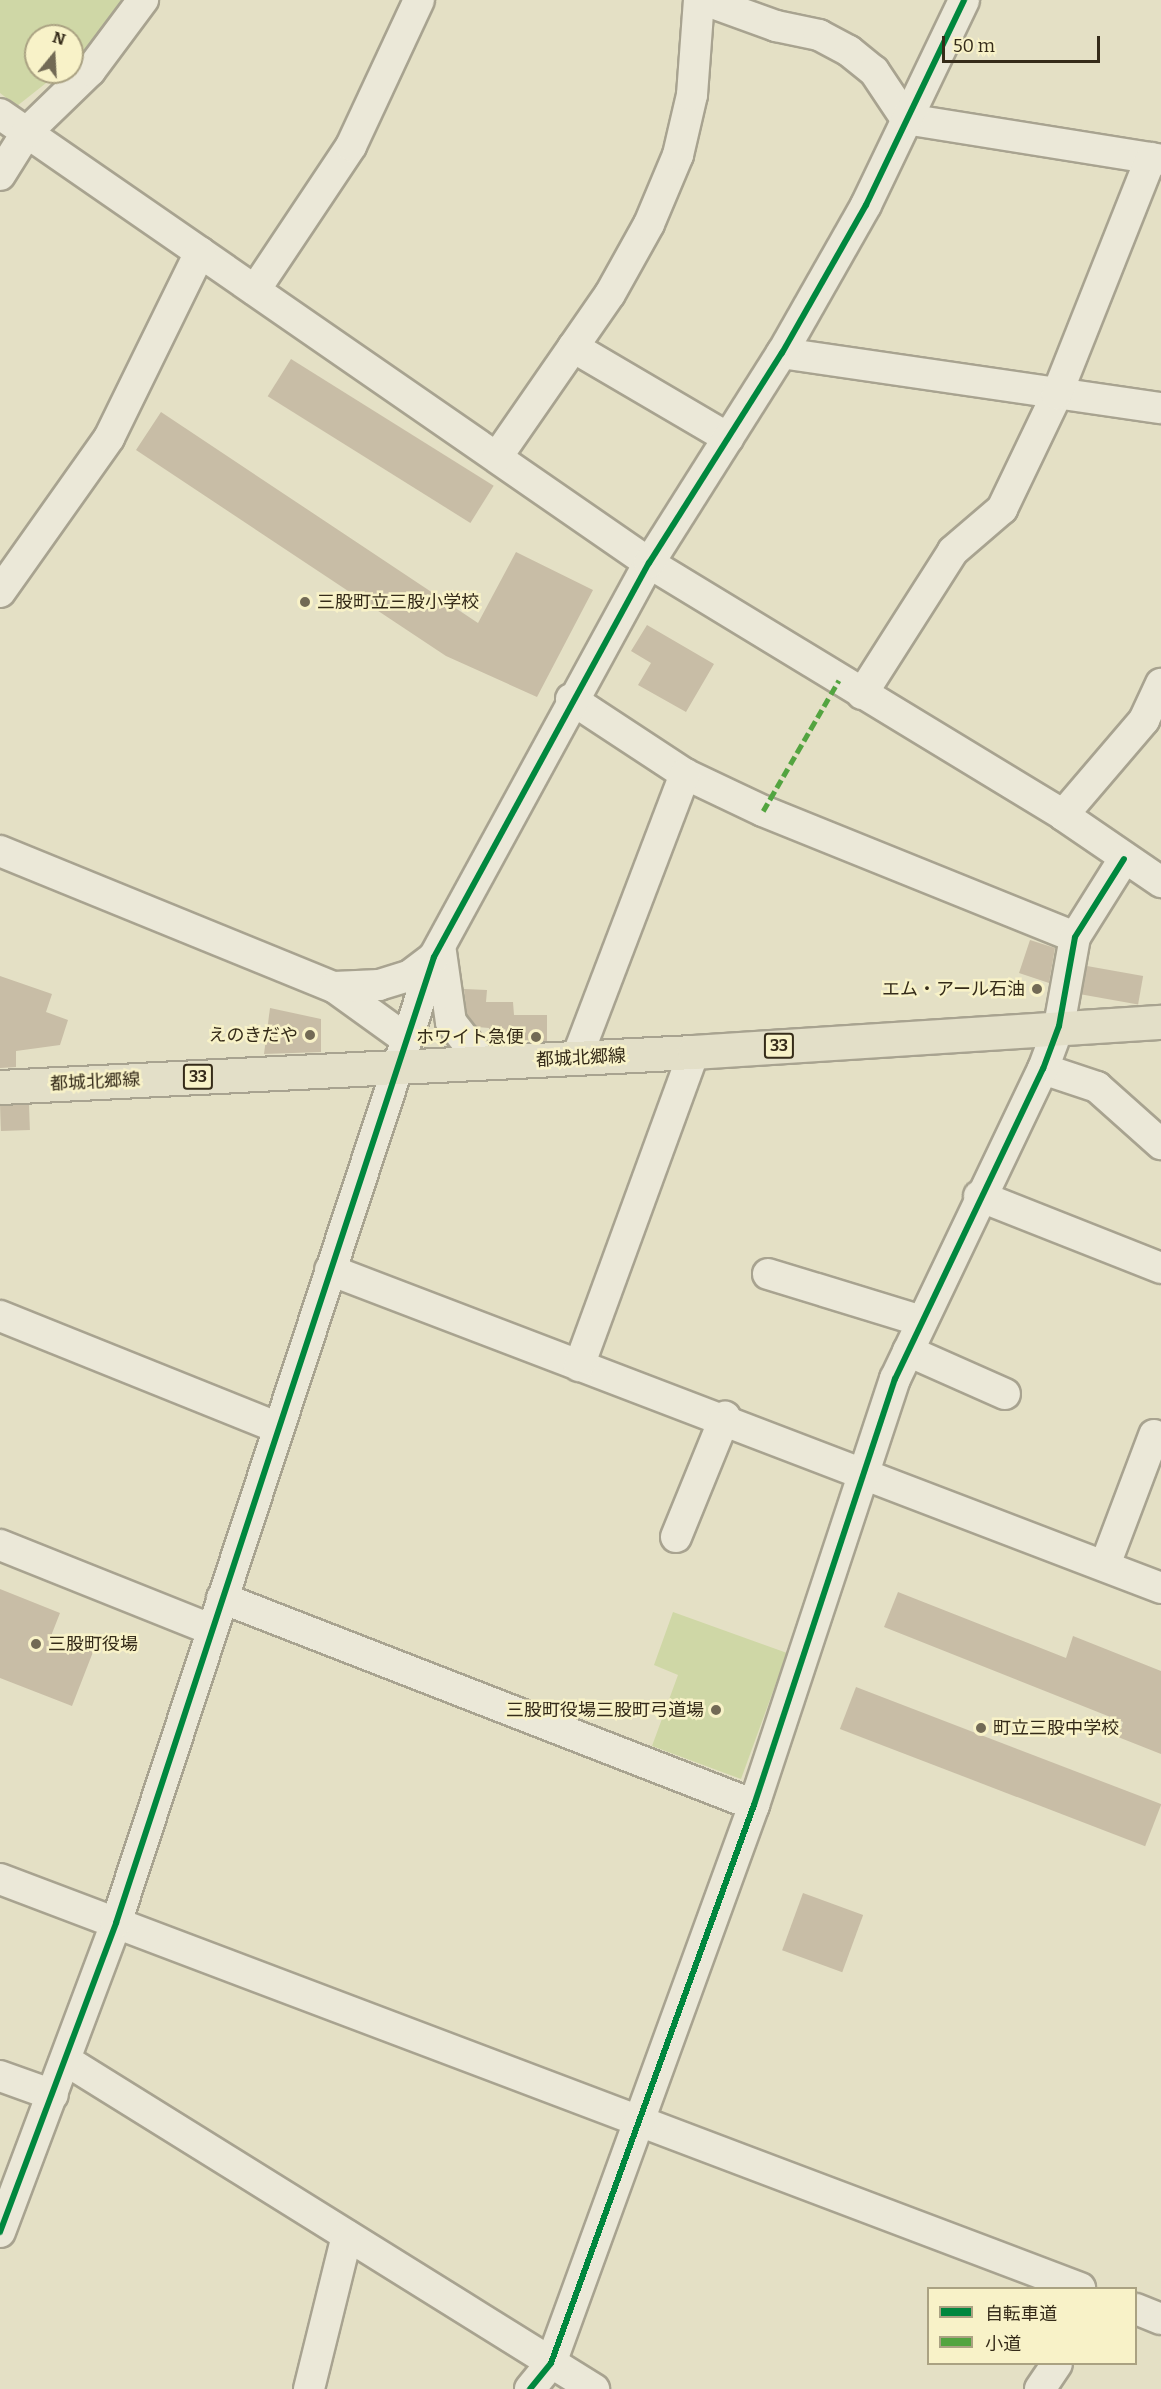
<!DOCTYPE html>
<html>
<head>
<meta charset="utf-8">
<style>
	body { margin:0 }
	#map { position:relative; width:1161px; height:2389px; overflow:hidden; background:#e4e0c5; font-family:Bitter,"Noto Sans JP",serif }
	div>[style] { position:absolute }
	.green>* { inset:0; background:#cfd7a6 }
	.building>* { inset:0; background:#c8bda6; transform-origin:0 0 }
	.roads { filter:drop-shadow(2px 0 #a8a390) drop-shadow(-2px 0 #a8a390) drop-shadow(0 2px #a8a390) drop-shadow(0 -2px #a8a390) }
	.minor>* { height:30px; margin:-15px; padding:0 15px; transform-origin:15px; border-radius:15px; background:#ebe8d8 }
	.major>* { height:33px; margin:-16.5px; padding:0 16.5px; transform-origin:16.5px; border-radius:16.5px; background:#e3dfc8 }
	.quiet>* { height:4.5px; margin-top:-2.25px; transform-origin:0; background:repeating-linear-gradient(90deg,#53a440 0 9px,transparent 0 13.5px) }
	.cycleway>* { height:6px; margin:-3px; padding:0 3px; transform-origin:3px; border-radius:3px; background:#00873e }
	.dots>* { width:16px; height:16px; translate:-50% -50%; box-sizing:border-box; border:3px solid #f8f2c8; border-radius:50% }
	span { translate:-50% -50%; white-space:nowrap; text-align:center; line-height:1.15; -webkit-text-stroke:5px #f8f2c8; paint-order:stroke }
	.shield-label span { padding:2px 4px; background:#f8f2c8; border:2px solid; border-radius:4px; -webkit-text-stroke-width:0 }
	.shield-label { font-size:16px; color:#352b19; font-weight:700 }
	.poi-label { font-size:18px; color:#352b19 }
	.left { translate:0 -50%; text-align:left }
	.right { translate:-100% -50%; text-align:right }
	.street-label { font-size:18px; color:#352b19 }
	.legend { position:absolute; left:927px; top:2287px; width:210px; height:78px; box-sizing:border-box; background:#f8f2c8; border:2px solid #aaa282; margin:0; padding:8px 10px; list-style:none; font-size:18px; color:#352b19 }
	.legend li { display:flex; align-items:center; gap:12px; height:30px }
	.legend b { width:30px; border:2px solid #aaa282 }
	.north { position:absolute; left:24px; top:24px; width:60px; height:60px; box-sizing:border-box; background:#f8f2c8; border:2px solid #aaa282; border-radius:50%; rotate:18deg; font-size:16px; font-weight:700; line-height:24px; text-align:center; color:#352b19 }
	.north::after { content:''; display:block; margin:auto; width:21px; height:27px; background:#726a55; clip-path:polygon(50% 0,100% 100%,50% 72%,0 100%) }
	.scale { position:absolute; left:942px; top:36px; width:158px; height:27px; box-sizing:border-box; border:3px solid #352b19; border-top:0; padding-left:8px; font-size:18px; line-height:21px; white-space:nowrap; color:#352b19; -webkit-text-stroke:4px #f8f2c8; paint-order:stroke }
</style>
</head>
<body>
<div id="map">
	<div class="green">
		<div style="clip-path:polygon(0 0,124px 0,91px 47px,72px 62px,72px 36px,36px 36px,36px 72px,60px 72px,17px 106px,0 93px)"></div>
		<div style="clip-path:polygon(673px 1612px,787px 1653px,741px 1779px,652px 1746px,678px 1675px,654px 1665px)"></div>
	</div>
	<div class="building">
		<div style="left:291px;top:359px;width:239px;height:44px;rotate:32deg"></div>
		<div style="clip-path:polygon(161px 412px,478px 623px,516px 552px,593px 590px,537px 697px,446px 656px,136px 450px)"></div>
		<div style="clip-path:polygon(647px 625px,714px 664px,686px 712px,638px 685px,651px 663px,631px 651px)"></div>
		<div style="clip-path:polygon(1030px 940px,1055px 948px,1049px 983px,1019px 973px)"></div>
		<div style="left:1087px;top:966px;width:57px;height:29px;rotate:10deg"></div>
		<div style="clip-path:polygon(0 976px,52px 994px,46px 1012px,68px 1020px,60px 1045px,16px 1051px,16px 1067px,0 1068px)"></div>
		<div style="clip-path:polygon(464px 989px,487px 990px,486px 1002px,513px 1002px,514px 1015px,547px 1015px,547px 1041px,489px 1040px,489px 1028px,477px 1027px,467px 1015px)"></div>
		<div style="clip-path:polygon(270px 1008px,321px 1019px,321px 1052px,264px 1054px)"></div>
		<div style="left:29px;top:1104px;width:26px;height:29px;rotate:88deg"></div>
		<div style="clip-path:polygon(0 1589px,60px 1613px,51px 1636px,93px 1652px,72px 1706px,0 1678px)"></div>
		<div style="clip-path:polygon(898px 1592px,1066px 1658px,1073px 1636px,1161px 1671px,1161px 1754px,1118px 1737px,1123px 1722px,884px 1627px)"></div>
		<div style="left:856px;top:1687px;width:327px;height:45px;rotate:21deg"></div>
		<div style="left:803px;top:1893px;width:64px;height:61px;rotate:20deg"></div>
	</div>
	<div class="roads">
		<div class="minor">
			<div style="left:704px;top:0;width:77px;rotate:19.9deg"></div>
			<div style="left:776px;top:26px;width:44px;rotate:11.8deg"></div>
			<div style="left:819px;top:35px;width:34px;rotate:28deg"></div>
			<div style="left:849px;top:51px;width:32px;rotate:39deg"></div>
			<div style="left:874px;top:71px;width:58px;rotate:56.3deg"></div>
			<div style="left:906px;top:119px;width:258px;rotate:9.1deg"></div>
			<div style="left:0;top:114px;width:789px;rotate:34.68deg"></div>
			<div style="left:649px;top:563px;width:485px;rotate:31.3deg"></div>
			<div style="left:1063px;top:815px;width:119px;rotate:34.4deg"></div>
			<div style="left:0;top:175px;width:51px;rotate:-57.9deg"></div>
			<div style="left:27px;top:132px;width:88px;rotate:-44.1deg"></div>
			<div style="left:90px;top:71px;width:89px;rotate:-53.3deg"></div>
			<div style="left:255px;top:290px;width:173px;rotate:-56.3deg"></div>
			<div style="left:351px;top:146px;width:161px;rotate:-65deg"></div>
			<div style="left:573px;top:347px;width:180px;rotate:30.4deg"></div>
			<div style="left:782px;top:353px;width:383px;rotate:8.3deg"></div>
			<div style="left:497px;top:457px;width:198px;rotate:-55.3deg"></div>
			<div style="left:610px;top:294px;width:80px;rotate:-60.9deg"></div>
			<div style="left:649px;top:224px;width:75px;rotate:-67.2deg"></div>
			<div style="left:678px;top:155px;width:62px;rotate:-76.9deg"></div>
			<div style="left:692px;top:95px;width:95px;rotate:-85.8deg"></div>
			<div style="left:0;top:592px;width:189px;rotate:-54.7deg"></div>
			<div style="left:109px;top:438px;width:207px;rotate:-63.9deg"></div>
			<div style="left:862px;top:694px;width:169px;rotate:-57.5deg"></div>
			<div style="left:953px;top:551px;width:65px;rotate:-40.6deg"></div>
			<div style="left:1002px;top:509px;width:127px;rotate:-64.4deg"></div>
			<div style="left:1057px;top:394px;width:254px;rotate:-68.3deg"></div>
			<div style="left:571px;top:699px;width:136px;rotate:33.3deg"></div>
			<div style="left:685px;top:774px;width:86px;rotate:25.4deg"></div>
			<div style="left:763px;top:811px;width:336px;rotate:22deg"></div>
			<div style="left:1063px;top:815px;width:125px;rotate:-49.5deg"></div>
			<div style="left:1144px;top:720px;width:40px;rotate:-65deg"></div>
			<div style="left:0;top:851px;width:361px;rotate:22.2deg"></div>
			<div style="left:334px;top:987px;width:89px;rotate:35.8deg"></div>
			<div style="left:441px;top:952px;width:71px;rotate:81.9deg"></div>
			<div style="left:451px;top:1022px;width:52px;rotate:52deg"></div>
			<div style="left:334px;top:987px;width:45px;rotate:-2.5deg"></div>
			<div style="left:379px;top:985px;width:31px;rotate:-17deg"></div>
			<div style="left:409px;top:976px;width:31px;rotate:-37deg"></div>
			<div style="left:577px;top:1057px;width:303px;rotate:-69.1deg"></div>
			<div style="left:1043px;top:1069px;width:57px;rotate:18.4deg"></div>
			<div style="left:1097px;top:1087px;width:86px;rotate:41.7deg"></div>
			<div style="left:979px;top:1196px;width:196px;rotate:21.6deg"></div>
			<div style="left:330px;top:1270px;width:890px;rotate:20.94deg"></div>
			<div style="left:768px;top:1274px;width:161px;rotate:17deg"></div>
			<div style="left:0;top:1316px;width:300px;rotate:21.9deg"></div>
			<div style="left:908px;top:1351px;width:106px;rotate:23.9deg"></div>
			<div style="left:579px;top:1366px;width:334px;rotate:-69.9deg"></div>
			<div style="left:676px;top:1537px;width:130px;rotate:-67.8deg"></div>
			<div style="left:0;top:1545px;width:228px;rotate:21.8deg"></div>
			<div style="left:1105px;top:1565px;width:139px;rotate:-69.3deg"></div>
			<div style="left:222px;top:1598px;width:571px;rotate:21.26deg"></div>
			<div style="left:0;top:1879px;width:1155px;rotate:20.74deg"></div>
			<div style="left:67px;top:2061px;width:621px;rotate:31.9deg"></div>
			<div style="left:0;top:2076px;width:56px;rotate:19.7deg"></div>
			<div style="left:0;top:2232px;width:330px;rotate:-69.4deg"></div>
			<div style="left:116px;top:1923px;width:1017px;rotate:-71.78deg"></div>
			<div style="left:434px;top:957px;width:449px;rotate:-61.4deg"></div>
			<div style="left:649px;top:563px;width:249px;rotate:-57.7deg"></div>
			<div style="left:782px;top:353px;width:170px;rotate:-60.4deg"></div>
			<div style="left:866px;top:205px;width:227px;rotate:-64.4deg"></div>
			<div style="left:1136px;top:2309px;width:27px;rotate:22deg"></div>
			<div style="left:309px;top:2389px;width:158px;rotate:-76.1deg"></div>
			<div style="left:530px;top:2389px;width:33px;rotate:-51deg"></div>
			<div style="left:551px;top:2363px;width:594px;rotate:-70.01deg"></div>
			<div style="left:754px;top:1805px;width:449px;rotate:-71.7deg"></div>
			<div style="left:895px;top:1379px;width:344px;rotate:-64.5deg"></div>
			<div style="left:1043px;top:1069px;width:46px;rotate:-69.6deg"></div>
			<div style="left:1059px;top:1026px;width:90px;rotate:-79.8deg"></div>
			<div style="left:1075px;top:937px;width:92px;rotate:-57.9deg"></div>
			<div style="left:1040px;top:2389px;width:30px;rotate:-56deg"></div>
		</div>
		<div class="major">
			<div style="left:0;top:1087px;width:695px;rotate:-2.89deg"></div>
			<div style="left:694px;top:1052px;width:468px;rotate:-3.7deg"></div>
		</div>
	</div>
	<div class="quiet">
		<div style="left:763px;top:811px;width:151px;rotate:-59.9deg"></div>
	</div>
	<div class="cycleway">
		<div style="left:0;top:2232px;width:330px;rotate:-69.4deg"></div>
		<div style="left:116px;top:1923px;width:1017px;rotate:-71.78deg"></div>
		<div style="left:434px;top:957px;width:449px;rotate:-61.4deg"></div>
		<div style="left:649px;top:563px;width:249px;rotate:-57.7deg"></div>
		<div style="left:782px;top:353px;width:170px;rotate:-60.4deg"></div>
		<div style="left:866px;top:205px;width:227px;rotate:-64.4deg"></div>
		<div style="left:530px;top:2389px;width:33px;rotate:-51deg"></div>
		<div style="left:551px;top:2363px;width:594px;rotate:-70.01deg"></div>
		<div style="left:754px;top:1805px;width:449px;rotate:-71.7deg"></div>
		<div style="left:895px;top:1379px;width:344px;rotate:-64.5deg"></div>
		<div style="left:1043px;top:1069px;width:46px;rotate:-69.6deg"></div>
		<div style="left:1059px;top:1026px;width:90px;rotate:-79.8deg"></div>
		<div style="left:1075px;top:937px;width:92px;rotate:-57.9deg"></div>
	</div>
	<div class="dots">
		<div style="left:305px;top:602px;background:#726a55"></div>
		<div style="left:1037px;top:989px;background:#726a55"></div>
		<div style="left:310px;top:1035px;background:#726a55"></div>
		<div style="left:536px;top:1037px;background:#726a55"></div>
		<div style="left:36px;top:1644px;background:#726a55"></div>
		<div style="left:716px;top:1710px;background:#726a55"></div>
		<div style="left:981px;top:1728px;background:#726a55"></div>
	</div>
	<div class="shield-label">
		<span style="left:779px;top:1046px">33</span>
		<span style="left:198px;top:1077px">33</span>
	</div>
	<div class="poi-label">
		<span class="left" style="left:317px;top:602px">三股町立三股小学校</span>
		<span class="right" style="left:1025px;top:989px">エム・アール石油</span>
		<span class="right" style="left:298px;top:1035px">えのきだや</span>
		<span class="right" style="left:524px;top:1037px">ホワイト急便</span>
		<span class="left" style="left:48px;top:1644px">三股町役場</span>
		<span class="right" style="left:704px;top:1710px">三股町役場三股町弓道場</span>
		<span class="left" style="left:993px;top:1728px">町立三股中学校</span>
	</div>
	<div class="street-label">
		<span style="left:581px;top:1058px;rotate:-3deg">都城北郷線</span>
		<span style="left:95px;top:1082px;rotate:-3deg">都城北郷線</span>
	</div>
	<ul class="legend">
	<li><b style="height:8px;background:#00873e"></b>自転車道</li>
	<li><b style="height:8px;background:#53a440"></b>小道</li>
	</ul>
	<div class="north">N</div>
	<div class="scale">50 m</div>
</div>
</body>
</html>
